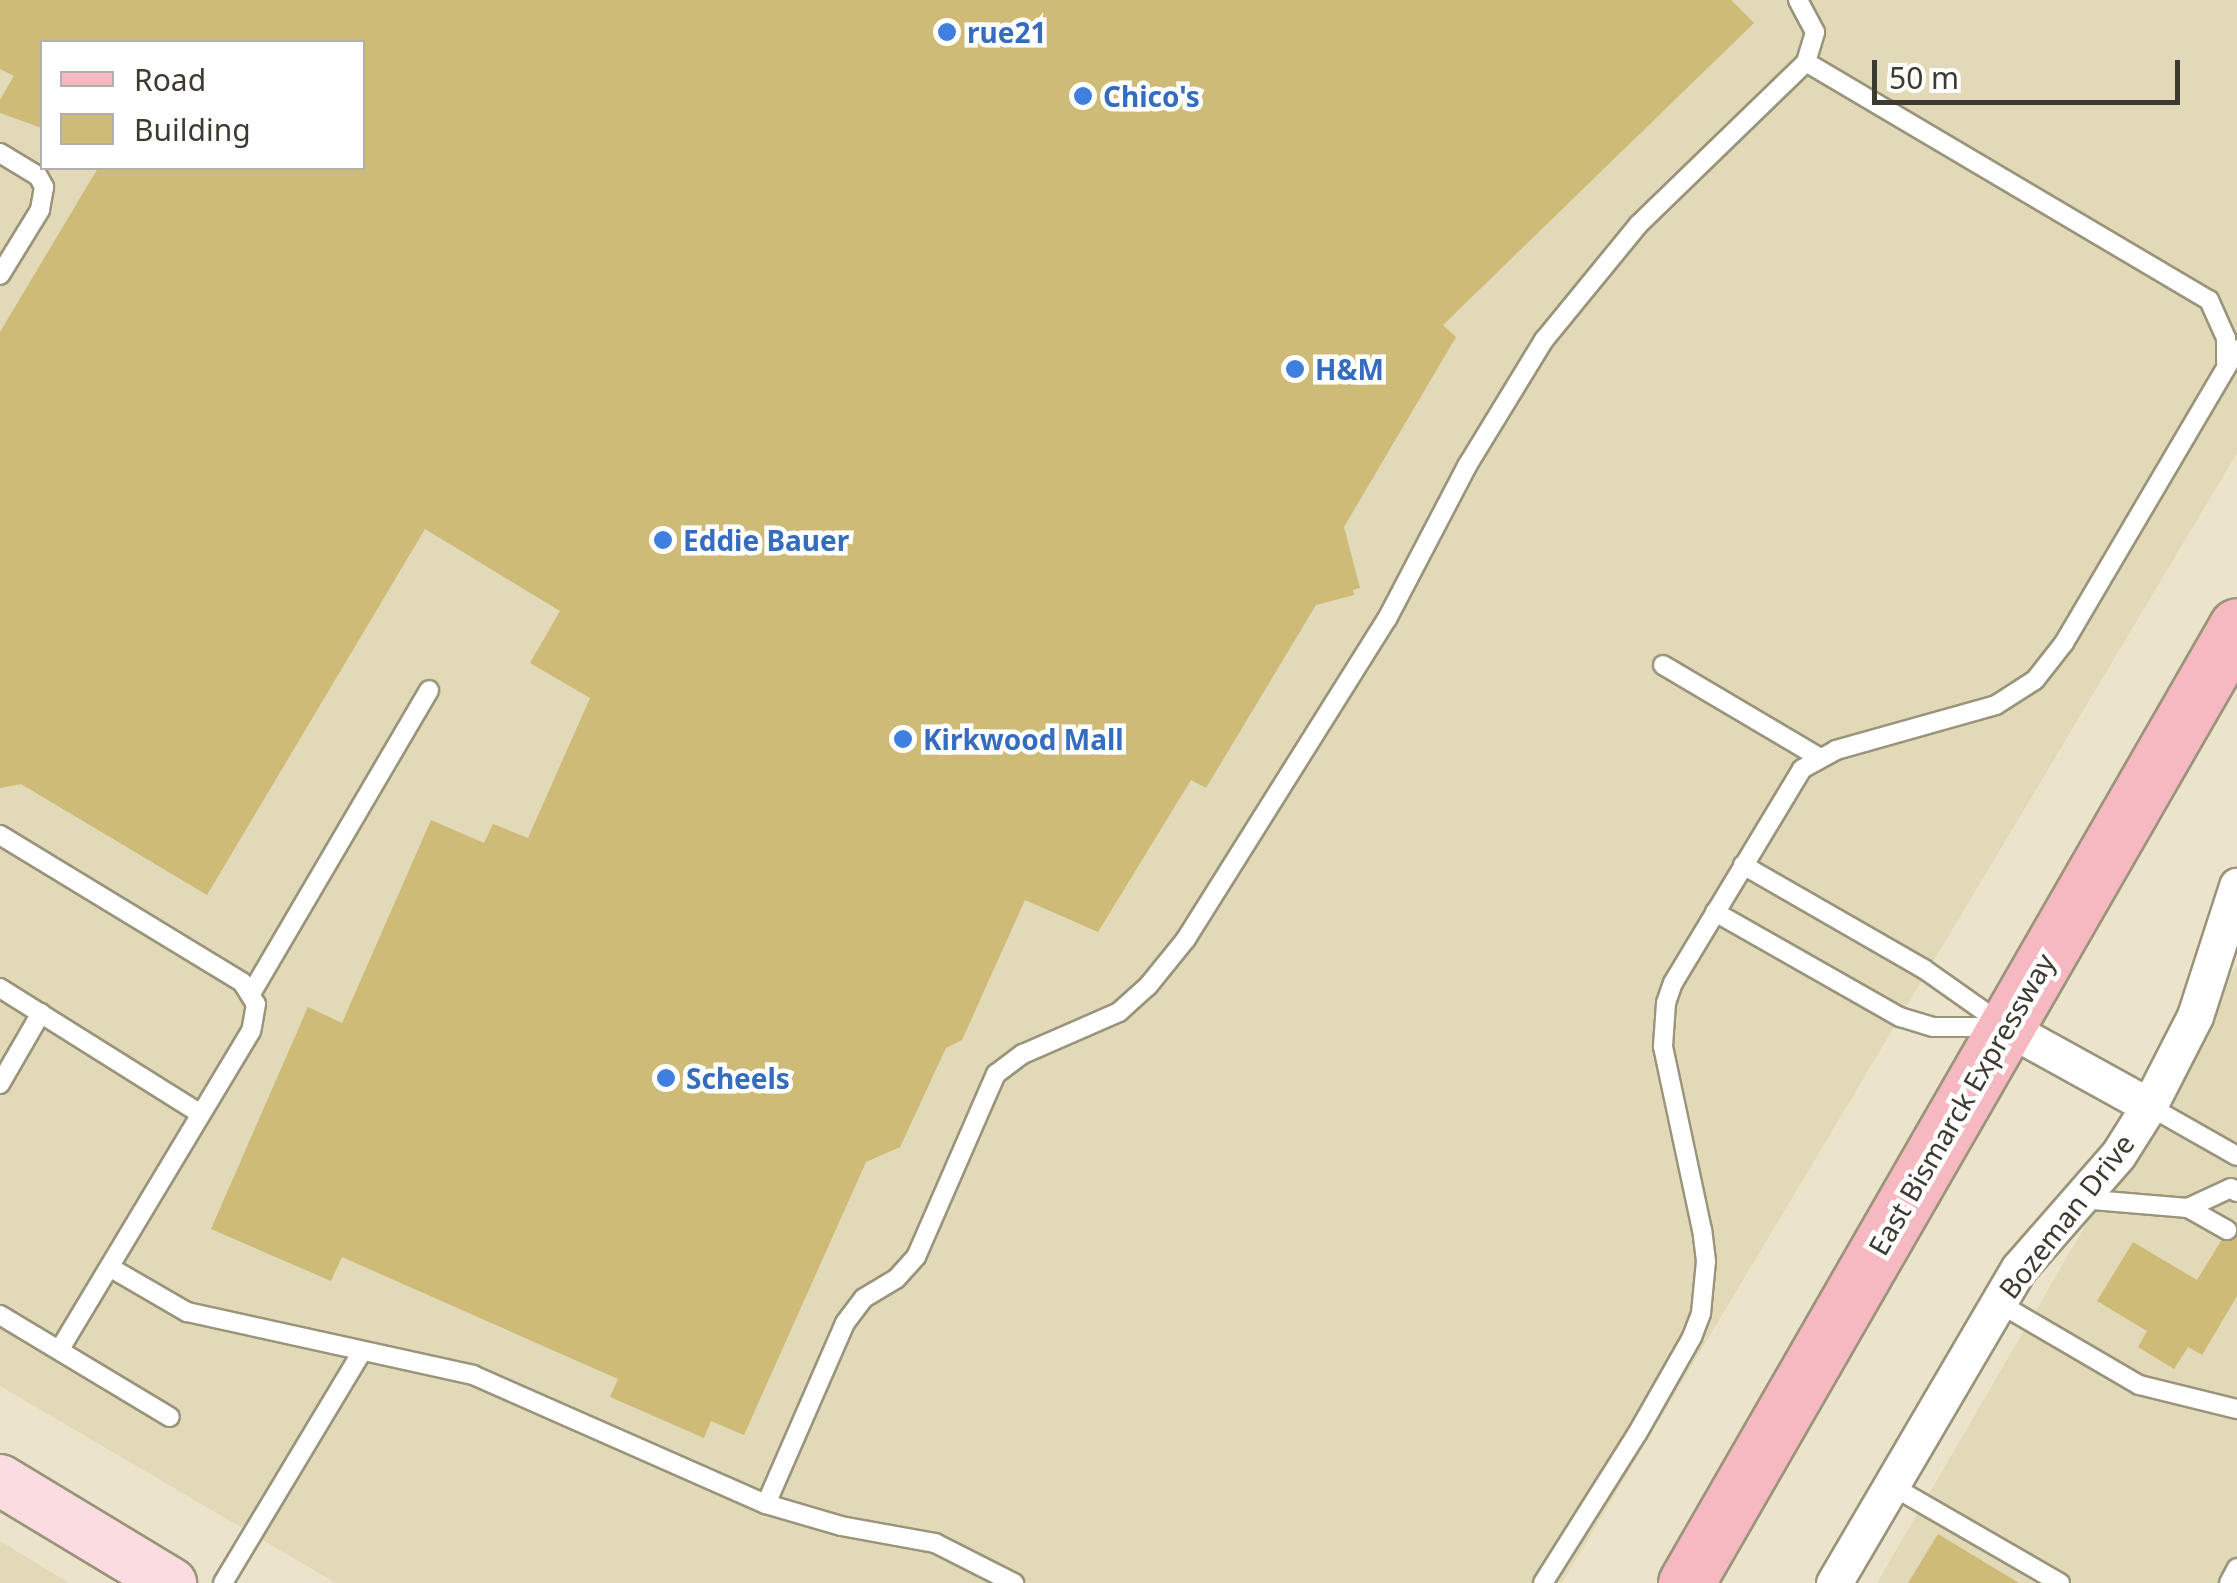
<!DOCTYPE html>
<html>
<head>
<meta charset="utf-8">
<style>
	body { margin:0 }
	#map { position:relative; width:2237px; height:1583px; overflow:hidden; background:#ebe4ca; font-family:"Noto Sans",sans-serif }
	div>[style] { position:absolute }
	.built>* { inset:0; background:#e1d9b7 }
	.building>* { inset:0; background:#cdbb77 }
	.roads { filter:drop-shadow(2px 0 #9a947b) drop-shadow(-2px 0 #9a947b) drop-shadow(0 2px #9a947b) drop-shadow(0 -2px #9a947b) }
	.lane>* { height:18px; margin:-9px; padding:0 9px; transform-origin:9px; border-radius:9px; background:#fff }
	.street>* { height:35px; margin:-17.5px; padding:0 17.5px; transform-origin:17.5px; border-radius:17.5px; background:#fff }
	.secondary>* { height:50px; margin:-25px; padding:0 25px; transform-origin:25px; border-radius:25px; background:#fbdce0 }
	.primary>* { height:55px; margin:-27.5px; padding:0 27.5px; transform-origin:27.5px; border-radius:27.5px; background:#f7b9c1 }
	.dots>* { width:28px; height:28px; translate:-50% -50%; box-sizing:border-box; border:5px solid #fff; border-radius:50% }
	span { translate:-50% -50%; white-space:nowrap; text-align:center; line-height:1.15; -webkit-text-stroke:9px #fff; paint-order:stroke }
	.shop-label { font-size:28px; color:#366cbe; font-weight:700 }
	.left { translate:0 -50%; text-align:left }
	.street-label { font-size:28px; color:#3d3a2f }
	.legend { position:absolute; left:40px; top:40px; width:325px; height:130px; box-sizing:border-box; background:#fff; border:2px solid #b1b0ac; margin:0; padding:12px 18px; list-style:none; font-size:30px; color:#3d3a2f }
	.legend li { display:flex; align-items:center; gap:20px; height:50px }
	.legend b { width:50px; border:2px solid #b1b0ac }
	.scale { position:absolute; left:1872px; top:60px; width:308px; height:45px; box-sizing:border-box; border:5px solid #3d3a2f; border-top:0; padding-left:12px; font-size:30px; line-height:35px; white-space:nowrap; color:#3d3a2f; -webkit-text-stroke:8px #fff; paint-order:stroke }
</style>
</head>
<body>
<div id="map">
	<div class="built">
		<div style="clip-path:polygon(evenodd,0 0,2237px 0,2237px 453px,1562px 1583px,336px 1583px,0 1386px,0 0,42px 42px,362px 42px,362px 168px,42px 168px,42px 42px)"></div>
		<div style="clip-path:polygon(2237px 965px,2237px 1583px,1877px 1583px)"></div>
		<div style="clip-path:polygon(0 1541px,69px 1583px,0 1583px)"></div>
	</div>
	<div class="building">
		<div style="clip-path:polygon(0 0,1731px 0,1754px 23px,1443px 325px,1456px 337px,1344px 527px,1360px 588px,1353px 590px,1354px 595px,1316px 605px,1206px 788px,1191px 780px,1098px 932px,1025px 900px,962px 1040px,946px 1048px,900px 1147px,866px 1162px,744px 1435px,711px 1421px,704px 1438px,610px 1397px,618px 1379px,342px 1257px,331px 1281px,211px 1229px,308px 1007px,342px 1023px,431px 820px,484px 843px,493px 824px,528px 838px,590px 698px,530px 663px,560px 611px,425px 529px,207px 895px,21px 784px,0 788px,0 332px,98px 168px,362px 168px,362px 42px,42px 42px,42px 128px,0 113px,0 100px,14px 76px,0 69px)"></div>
		<div style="clip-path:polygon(2237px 1237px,2237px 1296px,2202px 1355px,2188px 1347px,2174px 1369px,2138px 1347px,2147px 1331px,2097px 1301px,2133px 1242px,2197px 1280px,2221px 1241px)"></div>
		<div style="clip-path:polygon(1938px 1534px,2019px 1583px,1908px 1583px)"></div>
	</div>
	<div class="roads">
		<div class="lane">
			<div style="left:1806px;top:62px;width:468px;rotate:30.6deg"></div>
			<div style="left:2209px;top:300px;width:42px;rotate:65.9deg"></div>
			<div style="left:2226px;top:338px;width:24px;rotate:90deg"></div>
			<div style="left:0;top:153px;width:44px;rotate:31.2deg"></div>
			<div style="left:38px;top:176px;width:13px;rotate:61deg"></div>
			<div style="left:44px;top:187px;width:23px;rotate:100deg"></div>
			<div style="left:40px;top:210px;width:76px;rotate:121.6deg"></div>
			<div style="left:1663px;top:665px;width:182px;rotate:30.6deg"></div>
			<div style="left:0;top:835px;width:283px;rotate:31.3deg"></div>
			<div style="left:242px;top:982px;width:26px;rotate:58deg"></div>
			<div style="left:256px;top:1004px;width:27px;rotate:100deg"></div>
			<div style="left:251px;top:1031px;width:372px;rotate:121deg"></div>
			<div style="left:1743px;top:865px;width:209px;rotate:29.9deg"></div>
			<div style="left:1924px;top:969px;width:95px;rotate:35.2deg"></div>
			<div style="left:1715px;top:912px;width:213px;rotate:29.6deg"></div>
			<div style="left:1900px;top:1017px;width:34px;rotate:17deg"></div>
			<div style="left:1933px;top:1027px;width:62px"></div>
			<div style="left:0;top:988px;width:235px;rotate:32.1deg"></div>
			<div style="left:252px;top:992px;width:350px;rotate:-59.6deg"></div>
			<div style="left:0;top:1084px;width:82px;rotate:-60deg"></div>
			<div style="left:2149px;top:1106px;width:101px;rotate:29.6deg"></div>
			<div style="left:2081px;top:1199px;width:107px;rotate:4.8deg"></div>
			<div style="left:2188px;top:1208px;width:45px;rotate:29.4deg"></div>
			<div style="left:2188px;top:1208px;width:47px;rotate:-24.9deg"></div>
			<div style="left:2231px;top:1188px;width:7px;rotate:34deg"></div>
			<div style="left:111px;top:1268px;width:88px;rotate:30.1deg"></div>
			<div style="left:187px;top:1312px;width:293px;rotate:12.4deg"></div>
			<div style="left:473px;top:1375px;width:320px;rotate:23.8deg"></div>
			<div style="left:766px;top:1504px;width:78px;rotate:16.3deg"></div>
			<div style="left:841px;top:1526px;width:96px;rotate:10.3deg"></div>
			<div style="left:935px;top:1543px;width:89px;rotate:26.9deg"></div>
			<div style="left:1997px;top:1302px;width:164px;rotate:30.3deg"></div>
			<div style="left:2139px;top:1385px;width:101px;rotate:13.8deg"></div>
			<div style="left:0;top:1315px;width:198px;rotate:31deg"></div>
			<div style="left:1892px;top:1486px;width:194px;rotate:30deg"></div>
			<div style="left:766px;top:1504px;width:197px;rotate:-66.4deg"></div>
			<div style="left:845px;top:1323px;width:31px;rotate:-53deg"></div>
			<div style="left:864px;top:1298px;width:37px;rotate:-31deg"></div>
			<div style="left:896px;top:1279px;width:30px;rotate:-48deg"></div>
			<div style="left:916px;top:1257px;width:200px;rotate:-66.4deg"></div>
			<div style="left:996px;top:1074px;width:34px;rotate:-37deg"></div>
			<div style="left:1023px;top:1054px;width:105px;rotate:-23.6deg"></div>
			<div style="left:1119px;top:1012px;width:39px;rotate:-42deg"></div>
			<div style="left:1148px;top:986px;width:60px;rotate:-51deg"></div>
			<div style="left:1186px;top:939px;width:378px;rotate:-57.9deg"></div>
			<div style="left:1387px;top:619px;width:173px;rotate:-62.4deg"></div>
			<div style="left:1467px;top:466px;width:148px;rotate:-58.6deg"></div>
			<div style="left:1544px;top:340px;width:149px;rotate:-50.7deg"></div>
			<div style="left:1638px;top:225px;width:234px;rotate:-44.1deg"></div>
			<div style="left:1806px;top:62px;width:31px;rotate:-73deg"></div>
			<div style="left:1815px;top:32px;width:36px;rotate:-118deg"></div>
			<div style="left:223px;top:1583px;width:270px;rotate:-59deg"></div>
			<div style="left:1543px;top:1583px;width:176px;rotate:-57.8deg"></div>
			<div style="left:1637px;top:1434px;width:112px;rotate:-60.4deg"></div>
			<div style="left:1692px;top:1337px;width:26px;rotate:-69deg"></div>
			<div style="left:1701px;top:1313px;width:52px;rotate:-84.5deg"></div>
			<div style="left:1706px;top:1261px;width:31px;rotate:-97deg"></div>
			<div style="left:1702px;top:1230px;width:188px;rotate:-102deg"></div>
			<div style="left:1663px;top:1046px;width:43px;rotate:-86deg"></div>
			<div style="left:1666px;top:1003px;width:21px;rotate:-71deg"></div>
			<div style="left:1673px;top:983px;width:250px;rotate:-58.9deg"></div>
			<div style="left:1802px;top:769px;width:39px;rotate:-29deg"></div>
			<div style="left:1836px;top:750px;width:166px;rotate:-15.7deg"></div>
			<div style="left:1996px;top:705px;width:46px;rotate:-32.7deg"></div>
			<div style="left:2035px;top:680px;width:47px;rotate:-51.9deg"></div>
			<div style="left:2064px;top:643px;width:341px;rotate:-59.5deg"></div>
			<div style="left:2229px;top:1583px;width:17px;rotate:-62deg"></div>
		</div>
		<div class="street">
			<div style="left:2006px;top:1027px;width:163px;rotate:28.9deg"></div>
			<div style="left:1834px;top:1583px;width:365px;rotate:-59.6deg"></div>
			<div style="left:2019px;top:1268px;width:150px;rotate:-48.8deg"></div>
			<div style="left:2118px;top:1155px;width:58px;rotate:-57.7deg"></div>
			<div style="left:2149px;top:1106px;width:101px;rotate:-62.9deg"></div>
			<div style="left:2195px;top:1016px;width:137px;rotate:-72.1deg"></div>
		</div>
		<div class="secondary">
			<div style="left:0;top:1480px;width:200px;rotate:31.1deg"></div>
		</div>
		<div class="primary">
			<div style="left:1686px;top:1583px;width:1104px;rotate:-60.07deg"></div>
		</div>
	</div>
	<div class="dots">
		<div style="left:947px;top:32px;background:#3f7fe0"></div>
		<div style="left:1083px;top:96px;background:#3f7fe0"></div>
		<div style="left:1295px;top:369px;background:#3f7fe0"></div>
		<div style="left:663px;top:540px;background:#3f7fe0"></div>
		<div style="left:903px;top:739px;background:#3f7fe0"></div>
		<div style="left:666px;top:1078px;background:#3f7fe0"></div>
	</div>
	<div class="shop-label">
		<span class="left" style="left:967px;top:32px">rue21</span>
		<span class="left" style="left:1103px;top:96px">Chico's</span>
		<span class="left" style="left:1315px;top:369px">H&amp;M</span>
		<span class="left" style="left:683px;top:540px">Eddie Bauer</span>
		<span class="left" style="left:923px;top:739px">Kirkwood Mall</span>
		<span class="left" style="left:686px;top:1078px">Scheels</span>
	</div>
	<div class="street-label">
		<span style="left:1961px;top:1104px;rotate:-60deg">East Bismarck Expressway</span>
		<span style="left:2066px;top:1216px;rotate:-52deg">Bozeman Drive</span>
	</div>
	<ul class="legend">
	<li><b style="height:12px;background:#f7b9c1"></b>Road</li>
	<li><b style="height:28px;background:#cdbb77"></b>Building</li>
	</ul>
	<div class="scale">50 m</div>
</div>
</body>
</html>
